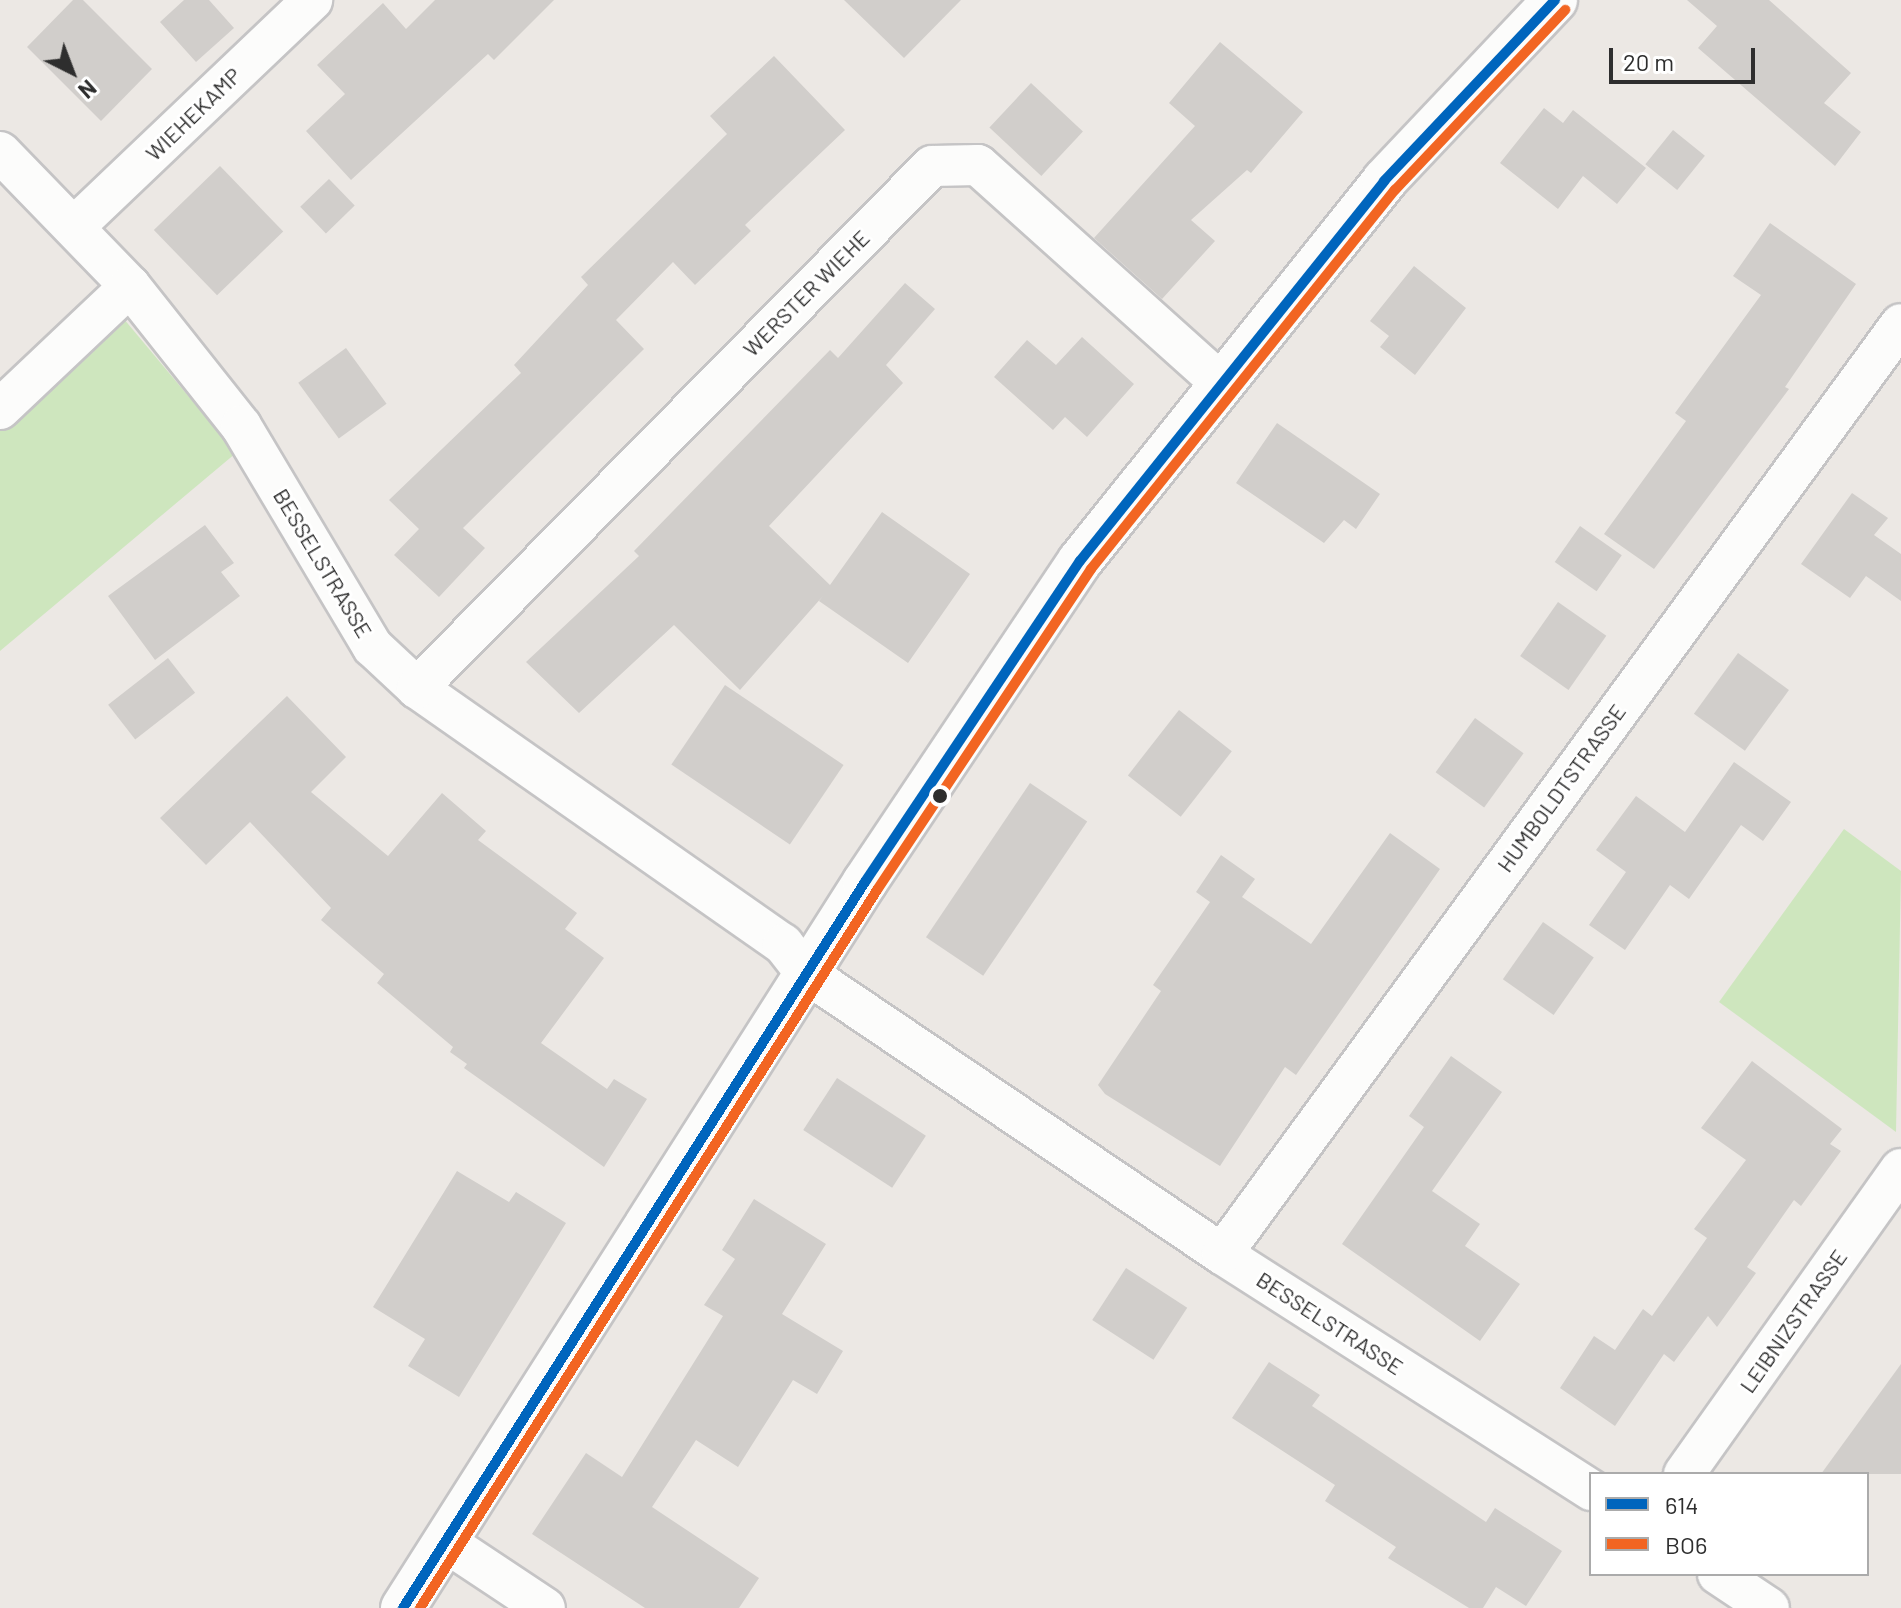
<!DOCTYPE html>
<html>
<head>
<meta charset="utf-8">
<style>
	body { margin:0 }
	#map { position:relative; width:1901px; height:1608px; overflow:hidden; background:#ece8e4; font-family:Barlow,sans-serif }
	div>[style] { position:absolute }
	.green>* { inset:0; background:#cee6be }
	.building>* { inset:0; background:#d1cecb; transform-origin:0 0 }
	.roads { filter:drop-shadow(2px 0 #c5c4c5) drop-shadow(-2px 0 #c5c4c5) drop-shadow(0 2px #c5c4c5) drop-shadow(0 -2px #c5c4c5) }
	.street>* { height:40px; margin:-20px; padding:0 20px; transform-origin:20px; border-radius:20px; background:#fcfcfb }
	.secondary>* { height:44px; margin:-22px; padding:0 22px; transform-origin:22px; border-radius:22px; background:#fcfcfb }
	.bus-1>* { height:10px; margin:-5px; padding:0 5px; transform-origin:5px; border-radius:5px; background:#0065bd }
	.bus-2>* { height:10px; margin:-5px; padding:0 5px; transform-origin:5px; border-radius:5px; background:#f26522 }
	.dots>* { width:22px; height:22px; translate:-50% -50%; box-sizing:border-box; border:4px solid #fff; border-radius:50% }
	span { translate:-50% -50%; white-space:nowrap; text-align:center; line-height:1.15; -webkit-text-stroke:6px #fff; paint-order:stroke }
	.street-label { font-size:22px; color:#2e2e2e }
	.legend { position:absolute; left:1589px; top:1472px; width:280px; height:104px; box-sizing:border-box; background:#fff; border:2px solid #ababab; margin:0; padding:10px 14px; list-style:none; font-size:24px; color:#2e2e2e }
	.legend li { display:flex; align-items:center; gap:16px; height:40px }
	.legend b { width:40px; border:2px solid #ababab }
	.north { position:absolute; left:32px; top:32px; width:80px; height:80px; -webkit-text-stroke:6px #fff; paint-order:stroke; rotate:138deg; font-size:22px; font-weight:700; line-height:32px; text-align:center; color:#2e2e2e }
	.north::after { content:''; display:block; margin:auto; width:28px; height:36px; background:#2e2e2e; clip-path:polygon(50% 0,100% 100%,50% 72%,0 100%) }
	.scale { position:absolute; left:1609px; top:48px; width:146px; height:36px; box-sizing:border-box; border:4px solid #2e2e2e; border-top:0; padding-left:10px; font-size:24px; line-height:28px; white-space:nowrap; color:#2e2e2e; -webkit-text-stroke:6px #fff; paint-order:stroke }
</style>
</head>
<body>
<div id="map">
	<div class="green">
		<div style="clip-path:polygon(108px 300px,236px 453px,0 651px,0 404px)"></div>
		<div style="clip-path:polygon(1844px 829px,1901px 871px,1896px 1132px,1719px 1002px)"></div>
	</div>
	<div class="building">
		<div style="clip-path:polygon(73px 0,83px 0,152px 69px,101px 121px,27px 47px)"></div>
		<div style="clip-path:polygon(184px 0,209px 0,234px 28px,196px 62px,160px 22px)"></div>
		<div style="clip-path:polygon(435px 0,554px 0,494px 60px,488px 54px,351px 180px,306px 131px,345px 94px,317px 65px,383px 3px,406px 29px)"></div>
		<div style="clip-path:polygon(844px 0,961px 0,904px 58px)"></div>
		<div style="clip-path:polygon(1687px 0,1769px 0,1851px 73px,1824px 103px,1861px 132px,1835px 166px,1698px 48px,1717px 26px)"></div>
		<div style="clip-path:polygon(1220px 42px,1303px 112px,1251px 173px,1247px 170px,1191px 220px,1215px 241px,1162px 299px,1094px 238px,1195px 126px,1169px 103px)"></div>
		<div style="clip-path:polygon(774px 56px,845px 130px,745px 225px,751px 231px,695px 285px,673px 262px,616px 320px,644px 349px,463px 528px,485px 548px,439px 597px,394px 555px,419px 529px,389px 500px,521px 373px,514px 365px,588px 285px,581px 277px,727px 134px,710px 116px)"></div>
		<div style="left:1031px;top:83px;width:71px;height:61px;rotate:43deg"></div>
		<div style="clip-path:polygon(1544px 108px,1563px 123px,1573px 110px,1646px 168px,1617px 204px,1583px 176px,1558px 209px,1500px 163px)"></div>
		<div style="left:1673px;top:130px;width:41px;height:44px;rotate:39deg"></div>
		<div style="left:220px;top:166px;width:91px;height:92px;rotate:46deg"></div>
		<div style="left:329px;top:179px;width:37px;height:40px;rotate:46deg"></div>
		<div style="clip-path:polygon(1770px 223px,1856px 284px,1785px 387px,1789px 389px,1654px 569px,1604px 534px,1686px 421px,1675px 413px,1761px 295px,1733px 276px)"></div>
		<div style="clip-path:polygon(1414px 266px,1466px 308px,1415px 375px,1380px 347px,1389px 336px,1370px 321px)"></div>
		<div style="clip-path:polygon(905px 283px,935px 309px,886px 365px,903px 383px,769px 526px,830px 585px,882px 512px,970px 574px,908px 663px,819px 601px,823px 596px,740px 690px,674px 625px,579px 713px,526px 662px,639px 556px,634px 551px,830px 350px,838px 358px)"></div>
		<div style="clip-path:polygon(1082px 337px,1134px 384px,1087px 437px,1065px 417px,1053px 430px,994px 377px,1027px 340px,1056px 365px)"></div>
		<div style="left:346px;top:348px;width:69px;height:59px;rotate:54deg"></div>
		<div style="clip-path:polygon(1277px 423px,1380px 494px,1356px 529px,1344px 520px,1324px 543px,1236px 483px)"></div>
		<div style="clip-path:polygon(1852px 493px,1888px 518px,1874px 535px,1901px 554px,1901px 601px,1866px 576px,1850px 598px,1801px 564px)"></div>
		<div style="clip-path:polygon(205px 525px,234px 563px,221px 572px,240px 596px,155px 660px,108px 596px)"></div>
		<div style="left:1580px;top:526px;width:51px;height:44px;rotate:35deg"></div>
		<div style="left:1558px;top:602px;width:59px;height:66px;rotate:35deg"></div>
		<div style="left:1738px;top:653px;width:63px;height:75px;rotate:36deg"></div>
		<div style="left:168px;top:658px;width:44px;height:76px;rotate:52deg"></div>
		<div style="left:725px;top:685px;width:143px;height:96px;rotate:34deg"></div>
		<div style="clip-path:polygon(287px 696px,346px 757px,311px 792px,388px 856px,442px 793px,486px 831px,478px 840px,577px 913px,565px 929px,604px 958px,541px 1043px,607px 1089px,614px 1079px,647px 1099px,604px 1167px,464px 1068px,467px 1064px,450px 1052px,453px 1047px,377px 983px,384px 974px,321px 920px,331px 908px,250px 822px,206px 865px,160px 818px)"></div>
		<div style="left:1179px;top:710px;width:67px;height:83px;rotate:38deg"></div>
		<div style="left:1475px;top:718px;width:60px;height:67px;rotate:36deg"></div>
		<div style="clip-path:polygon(1734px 762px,1791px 802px,1763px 841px,1741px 825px,1689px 899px,1670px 885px,1625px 950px,1589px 925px,1626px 872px,1596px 850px,1636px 796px,1685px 832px)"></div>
		<div style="left:1030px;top:783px;width:69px;height:186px;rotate:34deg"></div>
		<div style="clip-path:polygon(1390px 833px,1440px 869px,1296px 1075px,1285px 1067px,1220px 1166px,1105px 1094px,1098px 1085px,1161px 991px,1153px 985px,1210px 902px,1196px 892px,1221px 855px,1255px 879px,1242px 897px,1311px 944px)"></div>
		<div style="left:1543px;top:922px;width:62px;height:70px;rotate:35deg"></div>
		<div style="clip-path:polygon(1451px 1056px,1502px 1092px,1432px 1191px,1480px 1224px,1465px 1246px,1520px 1284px,1480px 1341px,1342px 1244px,1424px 1127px,1409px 1116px)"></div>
		<div style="clip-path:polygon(1752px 1061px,1842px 1129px,1830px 1144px,1841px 1151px,1801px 1206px,1794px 1200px,1747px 1267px,1756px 1273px,1717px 1327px,1708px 1316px,1674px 1362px,1664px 1354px,1615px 1426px,1560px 1388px,1594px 1336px,1615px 1350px,1643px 1309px,1652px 1316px,1707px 1238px,1694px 1229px,1746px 1160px,1701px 1128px)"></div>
		<div style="left:837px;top:1078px;width:106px;height:62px;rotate:33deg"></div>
		<div style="clip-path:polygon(457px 1171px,509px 1202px,516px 1192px,566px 1223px,459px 1397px,408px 1366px,425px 1339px,373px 1307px)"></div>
		<div style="clip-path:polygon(754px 1199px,826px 1244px,782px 1314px,843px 1351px,817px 1394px,793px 1380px,738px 1467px,696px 1440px,652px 1507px,759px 1578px,739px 1608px,645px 1608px,532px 1534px,586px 1453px,622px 1477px,723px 1316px,704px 1305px,735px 1259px,722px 1250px)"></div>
		<div style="left:1126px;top:1268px;width:73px;height:62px;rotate:33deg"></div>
		<div style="clip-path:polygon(1269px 1362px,1320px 1395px,1312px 1406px,1486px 1522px,1495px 1508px,1562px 1551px,1526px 1606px,1496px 1587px,1483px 1608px,1469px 1608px,1388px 1558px,1396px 1547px,1325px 1501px,1335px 1485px,1232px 1418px)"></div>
		<div style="clip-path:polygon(1901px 1364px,1901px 1474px,1821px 1474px)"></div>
	</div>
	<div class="roads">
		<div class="street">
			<div style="left:0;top:152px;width:187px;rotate:45.9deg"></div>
			<div style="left:130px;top:286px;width:179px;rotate:51.6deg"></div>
			<div style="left:241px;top:426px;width:257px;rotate:59.2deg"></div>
			<div style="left:373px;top:647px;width:60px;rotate:43deg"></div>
			<div style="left:417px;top:688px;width:447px;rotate:35deg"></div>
			<div style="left:783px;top:944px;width:37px;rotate:52deg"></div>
			<div style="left:806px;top:973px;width:502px;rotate:34.04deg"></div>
			<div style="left:1222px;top:1254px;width:438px;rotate:32.6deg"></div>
			<div style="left:74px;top:227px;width:329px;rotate:-43.6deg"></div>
			<div style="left:0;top:409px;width:179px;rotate:-43.4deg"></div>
			<div style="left:417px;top:688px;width:733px;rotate:-45.39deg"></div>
			<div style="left:932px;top:166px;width:46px;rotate:-1.2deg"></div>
			<div style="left:978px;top:165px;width:328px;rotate:41.9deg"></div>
			<div style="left:1222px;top:1254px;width:1151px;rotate:-53.87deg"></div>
			<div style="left:1684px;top:1474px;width:374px;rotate:-54.6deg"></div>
			<div style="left:444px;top:1541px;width:121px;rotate:33.6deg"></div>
			<div style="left:1718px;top:1574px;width:61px;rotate:33.7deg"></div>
		</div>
		<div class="secondary">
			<div style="left:403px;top:1608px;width:861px;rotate:-57.53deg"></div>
			<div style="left:865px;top:882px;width:386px;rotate:-56.2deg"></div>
			<div style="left:1080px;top:561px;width:487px;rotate:-51.3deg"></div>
			<div style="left:1384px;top:181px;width:249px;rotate:-46.6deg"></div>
		</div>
	</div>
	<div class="bus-1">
		<div style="left:403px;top:1608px;width:861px;rotate:-57.53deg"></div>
		<div style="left:865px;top:882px;width:386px;rotate:-56.2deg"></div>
		<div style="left:1080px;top:561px;width:487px;rotate:-51.3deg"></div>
		<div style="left:1384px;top:181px;width:249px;rotate:-46.6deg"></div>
	</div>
	<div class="bus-2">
		<div style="left:420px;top:1608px;width:851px;rotate:-57.52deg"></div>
		<div style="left:877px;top:890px;width:386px;rotate:-56.3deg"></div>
		<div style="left:1091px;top:569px;width:486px;rotate:-51.3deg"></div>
		<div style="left:1395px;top:190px;width:248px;rotate:-46.6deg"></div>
	</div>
	<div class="dots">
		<div style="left:940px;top:796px;background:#2e2e2e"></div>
	</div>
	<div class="street-label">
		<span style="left:193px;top:114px;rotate:-44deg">WIEHEKAMP</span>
		<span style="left:806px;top:293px;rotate:-45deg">WERSTER WIEHE</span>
		<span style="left:323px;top:563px;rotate:59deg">BESSELSTRASSE</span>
		<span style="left:1561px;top:788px;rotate:-54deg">HUMBOLDTSTRASSE</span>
		<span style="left:1793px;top:1321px;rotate:-55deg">LEIBNIZSTRASSE</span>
		<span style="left:1330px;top:1323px;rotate:33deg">BESSELSTRASSE</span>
	</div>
	<ul class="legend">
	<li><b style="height:10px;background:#0065bd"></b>614</li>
	<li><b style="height:10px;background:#f26522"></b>BO6</li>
	</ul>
	<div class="north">N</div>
	<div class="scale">20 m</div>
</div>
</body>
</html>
